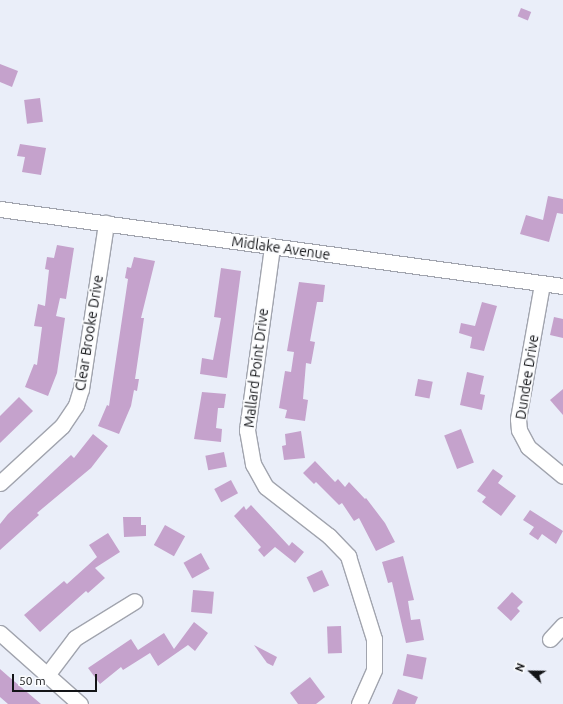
<!DOCTYPE html>
<html>
<head>
<meta charset="utf-8">
<style>
	body { margin:0 }
	#map { position:relative; width:563px; height:704px; overflow:hidden; background:#eaeef9; font-family:Ubuntu,sans-serif }
	div>[style] { position:absolute }
	.building>* { inset:0; background:#c5a2cc; transform-origin:0 0 }
	.roads { filter:drop-shadow(1px 0 #a1a4ae) drop-shadow(-1px 0 #a1a4ae) drop-shadow(0 1px #a1a4ae) drop-shadow(0 -1px #a1a4ae) }
	.minor>* { height:15px; margin:-7.5px; padding:0 7.5px; transform-origin:7.5px; border-radius:7.5px; background:#fff }
	span { translate:-50% -50%; white-space:nowrap; text-align:center; line-height:1.15; -webkit-text-stroke:3.5px #fbfcfe; paint-order:stroke }
	.street-label { font-size:14px; color:#131417 }
	.north { position:absolute; left:511px; top:652px; width:40px; height:40px; -webkit-text-stroke:3px #fbfcfe; paint-order:stroke; rotate:292deg; font-size:11px; font-weight:700; line-height:16px; text-align:center; color:#131417 }
	.north::after { content:''; display:block; margin:auto; width:14px; height:18px; background:#131417; clip-path:polygon(50% 0,100% 100%,50% 72%,0 100%) }
	.scale { position:absolute; left:12px; top:674px; width:85px; height:18px; box-sizing:border-box; border:2px solid #131417; border-top:0; padding-left:5px; font-size:12px; line-height:14px; white-space:nowrap; color:#131417; -webkit-text-stroke:3px #fbfcfe; paint-order:stroke }
</style>
</head>
<body>
<div id="map">
	<div class="building">
		<div style="left:521px;top:8px;width:11px;height:9px;rotate:22deg"></div>
		<div style="clip-path:polygon(0 64px,18px 71px,12px 87px,0 82px)"></div>
		<div style="left:40px;top:98px;width:24px;height:16px;rotate:83deg"></div>
		<div style="clip-path:polygon(20px 144px,46px 148px,41px 175px,22px 172px,25px 157px,17px 156px)"></div>
		<div style="clip-path:polygon(548px 196px,563px 199px,563px 214px,557px 213px,549px 242px,520px 234px,526px 215px,543px 220px)"></div>
		<div style="clip-path:polygon(57px 245px,74px 248px,66px 299px,60px 298px,56px 316px,65px 318px,57px 373px,48px 396px,25px 387px,34px 364px,37px 365px,42px 327px,34px 326px,38px 304px,45px 306px,49px 270px,45px 269px,47px 257px,54px 258px)"></div>
		<div style="clip-path:polygon(134px 257px,155px 261px,141px 318px,144px 318px,135px 379px,139px 379px,137px 391px,134px 390px,131px 406px,119px 434px,98px 426px,107px 405px,109px 406px,128px 279px,125px 278px,127px 267px,131px 268px)"></div>
		<div style="clip-path:polygon(221px 268px,241px 271px,227px 378px,200px 374px,202px 358px,213px 360px,221px 318px,214px 317px)"></div>
		<div style="clip-path:polygon(299px 282px,325px 285px,323px 302px,317px 302px,310px 341px,315px 342px,311px 364px,306px 363px,303px 399px,308px 400px,305px 421px,285px 418px,287px 410px,279px 408px,285px 371px,291px 372px,294px 352px,287px 351px)"></div>
		<div style="clip-path:polygon(482px 302px,497px 306px,484px 351px,470px 348px,472px 337px,459px 333px,461px 323px,475px 326px)"></div>
		<div style="clip-path:polygon(554px 317px,563px 319px,563px 338px,550px 335px)"></div>
		<div style="clip-path:polygon(467px 372px,484px 376px,480px 394px,485px 395px,482px 410px,460px 405px)"></div>
		<div style="left:418px;top:379px;width:15px;height:17px;rotate:11deg"></div>
		<div style="clip-path:polygon(563px 389px,563px 415px,550px 400px)"></div>
		<div style="clip-path:polygon(202px 392px,226px 394px,224px 408px,218px 408px,216px 428px,222px 429px,221px 442px,194px 439px)"></div>
		<div style="clip-path:polygon(19px 397px,33px 411px,0 443px,0 416px)"></div>
		<div style="left:461px;top:429px;width:36px;height:18px;rotate:69deg"></div>
		<div style="clip-path:polygon(301px 431px,305px 458px,284px 460px,282px 446px,286px 445px,285px 434px)"></div>
		<div style="clip-path:polygon(93px 434px,108px 446px,91px 468px,37px 513px,39px 515px,0 550px,0 524px,8px 514px,71px 455px,74px 458px)"></div>
		<div style="left:224px;top:452px;width:15px;height:19px;rotate:79deg"></div>
		<div style="clip-path:polygon(315px 461px,335px 482px,338px 479px,345px 487px,349px 482px,365px 499px,366px 498px,385px 523px,395px 542px,376px 551px,359px 518px,354px 521px,342px 503px,339px 505px,316px 482px,314px 484px,303px 473px)"></div>
		<div style="clip-path:polygon(493px 469px,503px 476px,498px 483px,516px 496px,501px 516px,482px 502px,486px 497px,477px 491px)"></div>
		<div style="left:231px;top:480px;width:15px;height:19px;rotate:62deg"></div>
		<div style="clip-path:polygon(251px 505px,289px 546px,292px 542px,304px 552px,295px 563px,275px 547px,264px 557px,258px 550px,261px 547px,234px 516px,244px 506px,246px 510px)"></div>
		<div style="clip-path:polygon(530px 510px,563px 531px,556px 544px,542px 534px,538px 540px,529px 534px,534px 527px,523px 520px)"></div>
		<div style="clip-path:polygon(123px 517px,141px 517px,141px 525px,146px 525px,146px 536px,124px 537px)"></div>
		<div style="left:165px;top:525px;width:23px;height:23px;rotate:29deg"></div>
		<div style="clip-path:polygon(108px 533px,120px 552px,95px 568px,105px 578px,88px 593px,86px 591px,40px 632px,24px 615px,64px 581px,67px 584px,97px 557px,89px 545px)"></div>
		<div style="left:201px;top:553px;width:18px;height:20px;rotate:61deg"></div>
		<div style="clip-path:polygon(403px 556px,414px 600px,408px 601px,411px 620px,420px 619px,424px 640px,406px 643px,392px 582px,388px 583px,382px 562px)"></div>
		<div style="left:322px;top:570px;width:17px;height:17px;rotate:65deg"></div>
		<div style="left:193px;top:590px;width:21px;height:22px;rotate:5deg"></div>
		<div style="clip-path:polygon(512px 592px,523px 602px,517px 608px,520px 611px,511px 621px,497px 608px)"></div>
		<div style="clip-path:polygon(194px 622px,208px 633px,195px 651px,188px 645px,158px 666px,150px 653px,123px 670px,121px 667px,100px 684px,88px 668px,131px 639px,138px 650px,164px 633px,174px 649px)"></div>
		<div style="left:341px;top:626px;width:27px;height:14px;rotate:88deg"></div>
		<div style="clip-path:polygon(254px 645px,277px 657px,273px 666px,267px 663px)"></div>
		<div style="left:407px;top:654px;width:20px;height:22px;rotate:11deg"></div>
		<div style="clip-path:polygon(0 669px,8px 676px,41px 704px,8px 704px,0 697px)"></div>
		<div style="clip-path:polygon(310px 677px,325px 697px,316px 704px,298px 704px,290px 693px)"></div>
		<div style="clip-path:polygon(398px 689px,418px 697px,415px 704px,392px 704px)"></div>
	</div>
	<div class="roads">
		<div class="minor">
			<div style="left:0;top:209px;width:568px;rotate:7.79deg"></div>
			<div style="left:272px;top:247px;width:185px;rotate:97.8deg"></div>
			<div style="left:247px;top:430px;width:35px;rotate:80deg"></div>
			<div style="left:253px;top:464px;width:26px;rotate:61deg"></div>
			<div style="left:266px;top:487px;width:80px;rotate:37.9deg"></div>
			<div style="left:329px;top:536px;width:28px;rotate:46deg"></div>
			<div style="left:348px;top:556px;width:87px;rotate:72.6deg"></div>
			<div style="left:374px;top:639px;width:31px;rotate:90deg"></div>
			<div style="left:374px;top:670px;width:37px;rotate:114deg"></div>
			<div style="left:542px;top:284px;width:137px;rotate:100.1deg"></div>
			<div style="left:518px;top:419px;width:11px;rotate:85deg"></div>
			<div style="left:519px;top:430px;width:19px;rotate:62deg"></div>
			<div style="left:528px;top:447px;width:45px;rotate:39.6deg"></div>
			<div style="left:0;top:483px;width:84px;rotate:-42.6deg"></div>
			<div style="left:62px;top:426px;width:25px;rotate:-56deg"></div>
			<div style="left:76px;top:405px;width:17px;rotate:-73deg"></div>
			<div style="left:81px;top:389px;width:168px;rotate:-81.4deg"></div>
			<div style="left:0;top:633px;width:107px;rotate:41.6deg"></div>
			<div style="left:550px;top:639px;width:19px;rotate:-47deg"></div>
			<div style="left:47px;top:675px;width:46px;rotate:-52.9deg"></div>
			<div style="left:75px;top:638px;width:70px;rotate:-31.7deg"></div>
		</div>
	</div>
	<div class="street-label">
		<span style="left:281px;top:248px;rotate:8deg">Midlake Avenue</span>
		<span style="left:89px;top:333px;rotate:-81deg">Clear Brooke Drive</span>
		<span style="left:256px;top:368px;rotate:-83deg">Mallard Point Drive</span>
		<span style="left:527px;top:377px;rotate:-81deg">Dundee Drive</span>
	</div>
	<div class="north">N</div>
	<div class="scale">50 m</div>
</div>
</body>
</html>
